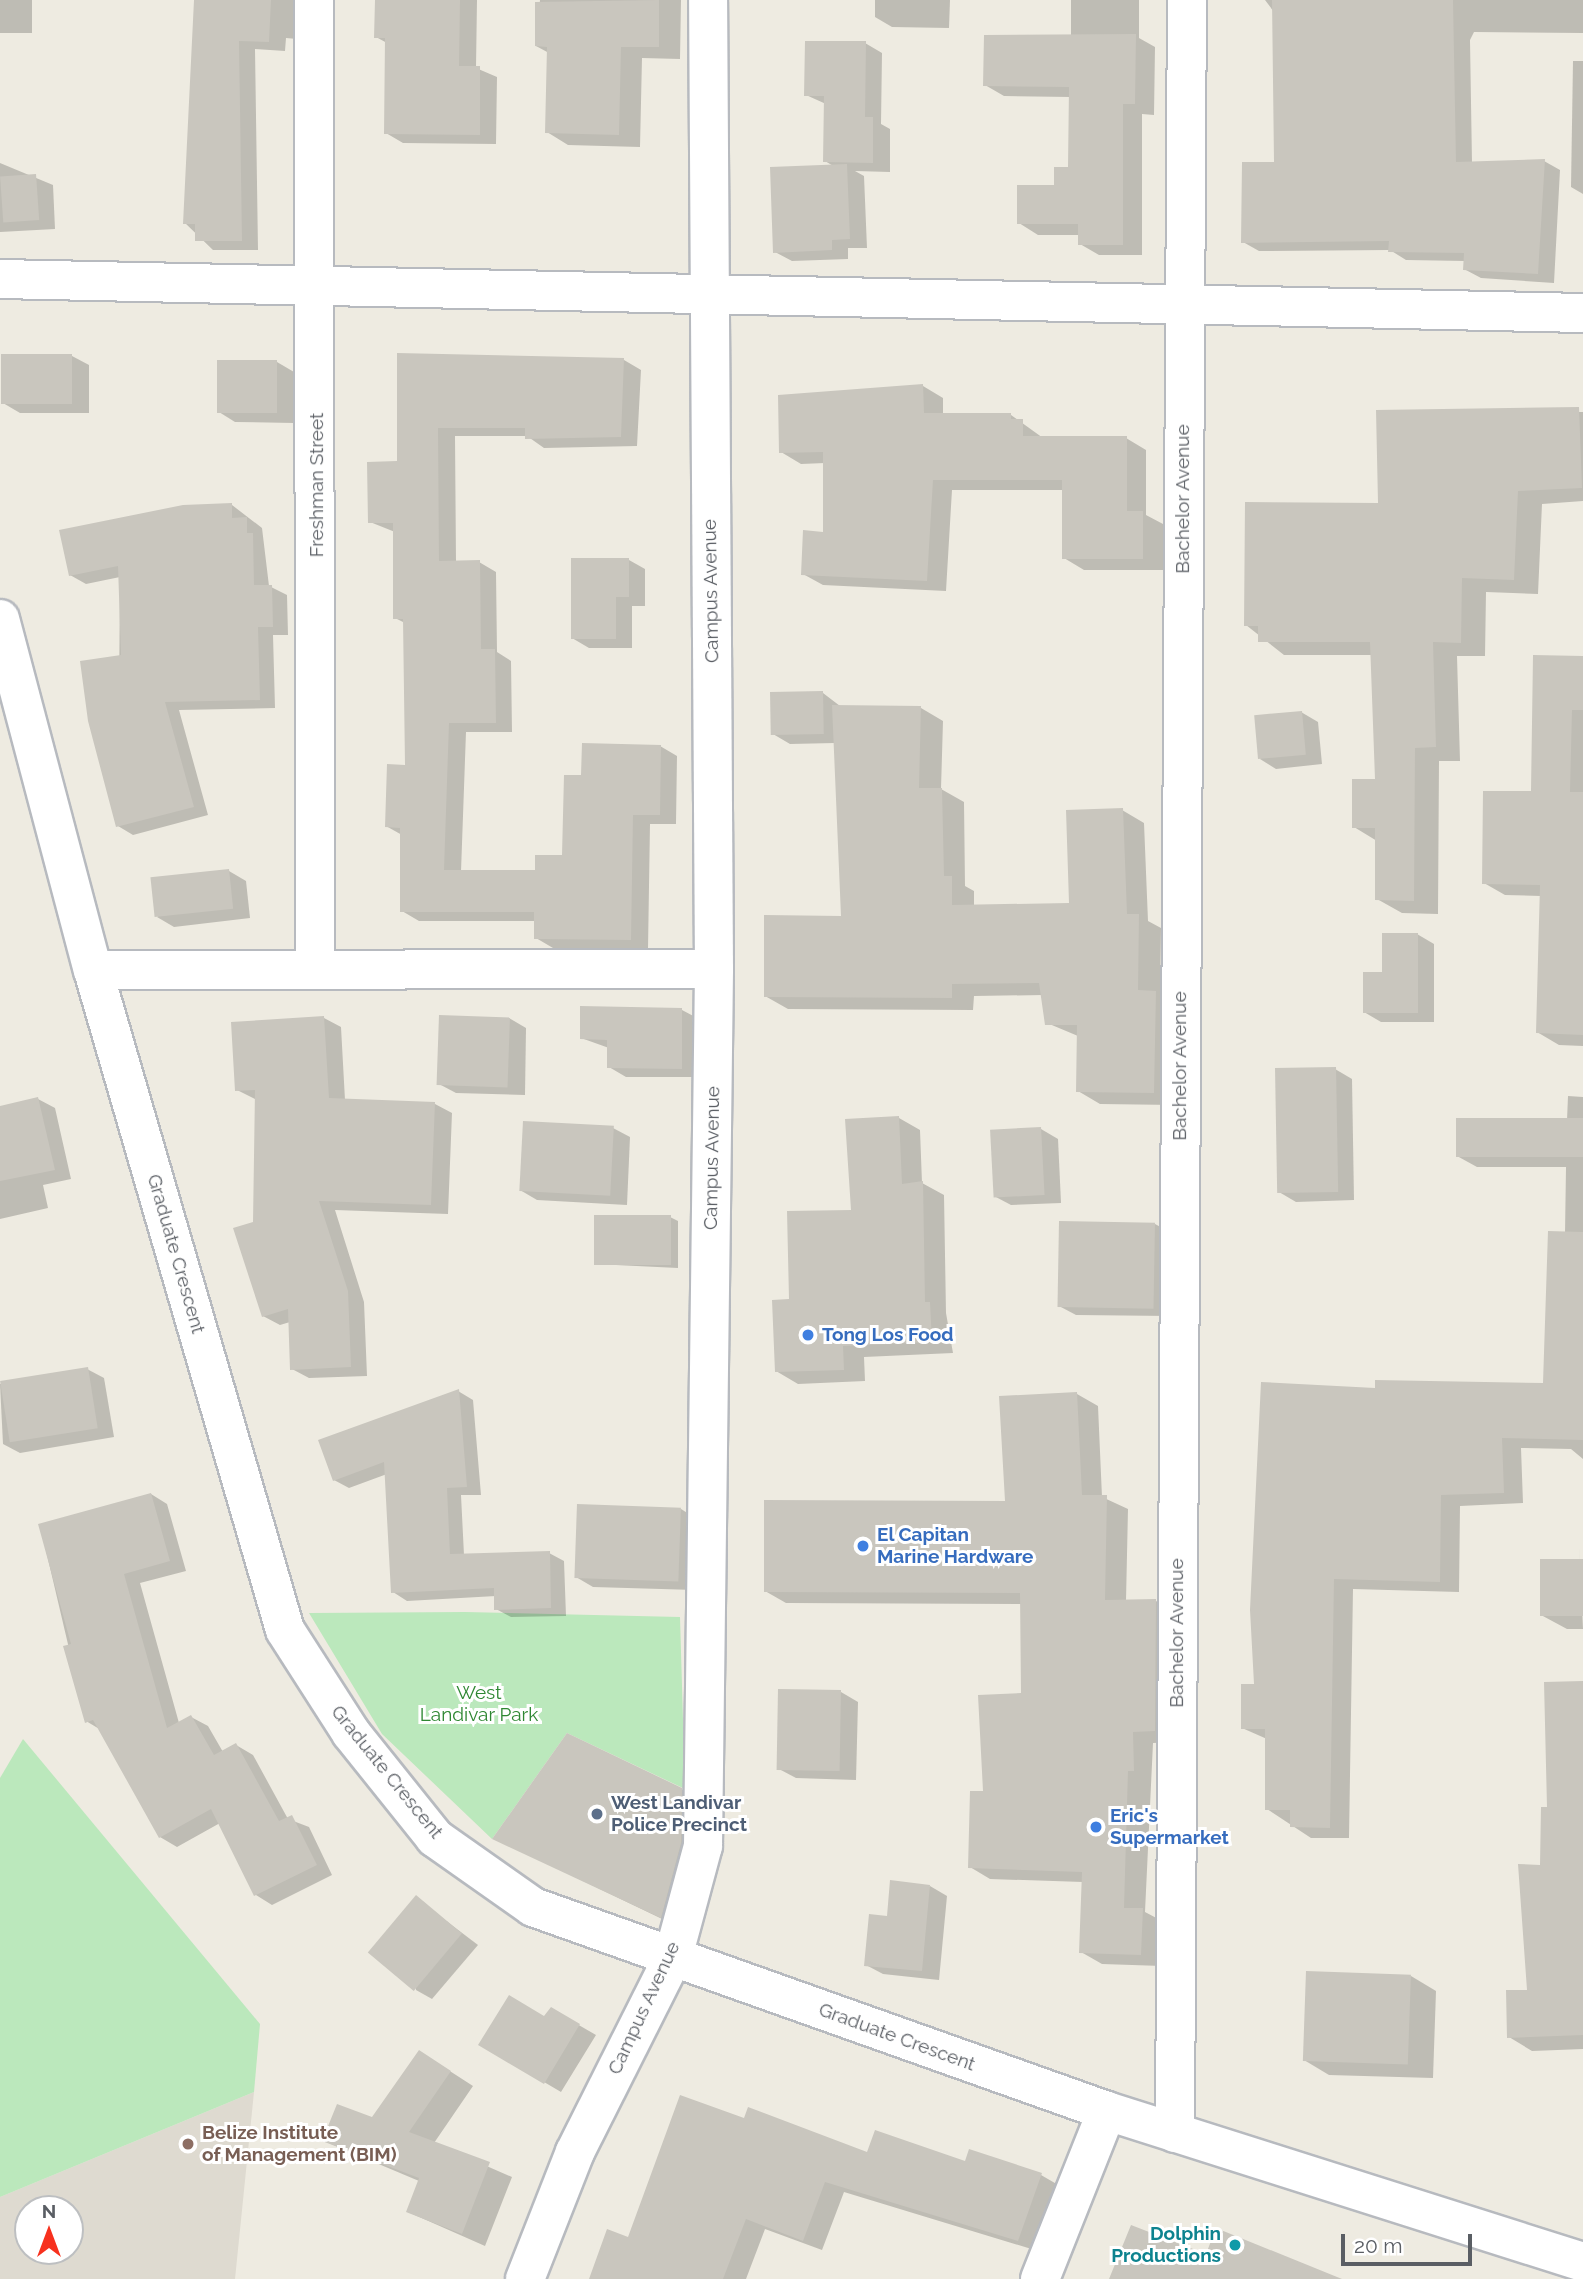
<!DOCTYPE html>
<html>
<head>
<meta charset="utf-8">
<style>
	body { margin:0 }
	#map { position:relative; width:1583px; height:2279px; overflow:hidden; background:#eeebe1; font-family:Raleway,sans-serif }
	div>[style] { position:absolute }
	.education>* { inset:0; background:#dedad0 }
	.green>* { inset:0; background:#bbe8bc }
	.shadow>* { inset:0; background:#0003; transform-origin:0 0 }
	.building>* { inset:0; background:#c9c6be; transform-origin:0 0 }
	.roads { filter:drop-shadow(2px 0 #b7babf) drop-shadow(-2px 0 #b7babf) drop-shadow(0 2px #b7babf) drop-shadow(0 -2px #b7babf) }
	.minor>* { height:38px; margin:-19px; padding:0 19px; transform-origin:19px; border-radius:19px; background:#fff }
	.dots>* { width:19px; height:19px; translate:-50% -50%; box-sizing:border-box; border:4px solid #fff; border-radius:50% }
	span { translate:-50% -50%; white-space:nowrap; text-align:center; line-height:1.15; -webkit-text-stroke:6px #fff; paint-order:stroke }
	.street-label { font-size:19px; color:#5a5e64 }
	.shop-label { font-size:19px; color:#366cbe; font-weight:700 }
	.left { translate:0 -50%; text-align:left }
	.park-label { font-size:19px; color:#2e8732 }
	.service-label { font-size:19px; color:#4e5e75; font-weight:700 }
	.education-label { font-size:19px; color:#785e54; font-weight:700 }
	.culture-label { font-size:19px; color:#0d838f; font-weight:700 }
	.right { translate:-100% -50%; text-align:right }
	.north { position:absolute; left:14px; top:2195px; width:70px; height:70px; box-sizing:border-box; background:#fff; border:2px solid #bdbfc1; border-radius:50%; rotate:0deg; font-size:19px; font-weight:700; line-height:28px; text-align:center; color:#5a5e64 }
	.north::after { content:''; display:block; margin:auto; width:24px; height:32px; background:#f7311e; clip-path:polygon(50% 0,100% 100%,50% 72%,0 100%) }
	.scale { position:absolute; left:1341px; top:2234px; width:131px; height:32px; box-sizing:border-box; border:4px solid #5a5e64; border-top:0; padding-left:9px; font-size:21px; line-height:24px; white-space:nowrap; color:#5a5e64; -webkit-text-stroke:5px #fff; paint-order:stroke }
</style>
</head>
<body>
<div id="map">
	<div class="education">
		<div style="clip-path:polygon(evenodd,254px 2092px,235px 2279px,0 2279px,0 2197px,254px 2092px,28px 2209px,70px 2209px,70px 2251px,28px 2251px,28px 2209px)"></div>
	</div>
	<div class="green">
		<div style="clip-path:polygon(465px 1612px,680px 1617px,685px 1789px,567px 1733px,492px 1839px,382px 1734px,309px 1613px)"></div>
		<div style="clip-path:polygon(23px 1739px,260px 2024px,254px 2092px,0 2197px,0 1778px)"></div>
	</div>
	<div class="shadow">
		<div style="left:0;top:0;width:32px;height:33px"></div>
		<div style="clip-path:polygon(196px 0,299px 0,297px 39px,286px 38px,285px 51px,255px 49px,258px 250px,213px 250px,185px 223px)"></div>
		<div style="clip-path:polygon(377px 0,477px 0,476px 68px,497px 77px,496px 144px,403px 143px,386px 133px,387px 43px,376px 37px)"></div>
		<div style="clip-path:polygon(540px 0,681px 0,680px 59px,642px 58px,640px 147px,568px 145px,547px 132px,549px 53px,536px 46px)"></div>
		<div style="clip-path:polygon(875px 0,950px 0,949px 28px,892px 27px,875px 17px)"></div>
		<div style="clip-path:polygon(1071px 0,1139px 0,1139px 38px,1155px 47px,1154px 115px,1142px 114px,1142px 255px,1099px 255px,1080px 244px,1080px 235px,1038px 235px,1019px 223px,1070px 168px,1071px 97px,1004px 96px,985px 85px,1071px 37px)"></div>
		<div style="clip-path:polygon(1265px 0,1583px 0,1583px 33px,1474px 32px,1470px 40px,1472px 163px,1544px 161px,1560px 170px,1554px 283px,1481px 278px,1464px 269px,1465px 261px,1406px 260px,1390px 250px,1259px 251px,1243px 242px,1276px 163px,1274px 12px)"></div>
		<div style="clip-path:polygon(865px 43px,882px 53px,881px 124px,890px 129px,890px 172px,855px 171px,864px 176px,867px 248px,848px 248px,848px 259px,792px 261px,775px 252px,835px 167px,825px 161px,826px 104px,806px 95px)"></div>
		<div style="clip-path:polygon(1573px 61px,1583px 61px,1583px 194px,1571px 187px)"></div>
		<div style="clip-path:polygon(0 163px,53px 185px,55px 229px,0 232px)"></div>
		<div style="clip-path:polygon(399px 355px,624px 360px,641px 370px,637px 446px,544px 448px,527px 436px,455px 436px,456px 562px,479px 562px,496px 572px,497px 652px,511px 661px,512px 732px,466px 732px,461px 872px,536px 872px,564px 857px,583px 777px,660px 746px,677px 756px,676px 824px,650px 824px,648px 949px,553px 948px,536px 938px,536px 921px,419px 921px,402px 911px,402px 835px,386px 826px,406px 767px,405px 623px,395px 618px,395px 532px,370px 522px,399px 463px)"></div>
		<div style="clip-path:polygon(72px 356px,89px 365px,89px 413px,20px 413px,3px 403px)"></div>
		<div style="clip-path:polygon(277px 362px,294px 372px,294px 423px,235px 422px,219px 412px)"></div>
		<div style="clip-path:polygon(923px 386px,943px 398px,943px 415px,1011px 415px,1043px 438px,1126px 438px,1146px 450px,1146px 515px,1163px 524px,1163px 570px,1084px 570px,1064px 558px,1064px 490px,952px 490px,946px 591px,823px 585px,803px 574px,825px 533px,825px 463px,801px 464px,781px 452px)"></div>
		<div style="clip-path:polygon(1378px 412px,1583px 412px,1583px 501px,1542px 504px,1538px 594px,1486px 592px,1485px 656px,1457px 656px,1460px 761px,1439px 761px,1438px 914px,1402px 913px,1377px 899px,1377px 841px,1354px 827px,1377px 781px,1373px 655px,1284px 655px,1246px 625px,1380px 505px)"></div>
		<div style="clip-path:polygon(232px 505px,262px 528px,269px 586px,287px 595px,288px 635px,273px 635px,275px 708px,179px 710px,208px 815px,133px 835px,118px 826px,120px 577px,86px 584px,70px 575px)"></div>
		<div style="clip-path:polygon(629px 560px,645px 569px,645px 606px,632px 606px,632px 648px,589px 648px,572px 638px)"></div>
		<div style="clip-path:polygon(1583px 657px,1583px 1046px,1559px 1045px,1537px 1032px,1541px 896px,1505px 895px,1484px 883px,1532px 793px)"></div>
		<div style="clip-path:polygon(823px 693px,840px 706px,921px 708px,943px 721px,941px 789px,964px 802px,965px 886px,974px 891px,974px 907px,1071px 905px,1122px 810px,1144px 823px,1148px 921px,1161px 928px,1160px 996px,1177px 1006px,1175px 1105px,1100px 1104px,1078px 1091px,1078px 1036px,1047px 1023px,1043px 995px,974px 996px,973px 1010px,788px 1009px,765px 996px,843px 917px,835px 743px,790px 744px,773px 734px)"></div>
		<div style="clip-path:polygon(1301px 712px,1318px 722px,1322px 764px,1276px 769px,1260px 759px)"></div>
		<div style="clip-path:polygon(229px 871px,246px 881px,250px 918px,174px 927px,157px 917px)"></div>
		<div style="clip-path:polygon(1417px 934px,1434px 944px,1434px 1022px,1381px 1022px,1364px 1012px,1384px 973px)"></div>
		<div style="clip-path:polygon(682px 1010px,699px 1019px,698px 1077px,626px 1077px,609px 1067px,609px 1048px,581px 1038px)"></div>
		<div style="clip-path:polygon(324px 1018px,341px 1027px,345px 1100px,435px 1104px,452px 1113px,448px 1214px,335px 1210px,364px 1302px,367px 1376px,309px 1378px,292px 1369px,290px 1322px,280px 1325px,263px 1316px,255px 1223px,257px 1100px,237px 1090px)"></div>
		<div style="clip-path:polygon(509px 1018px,526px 1028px,525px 1095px,456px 1093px,439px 1084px)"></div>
		<div style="clip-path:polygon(1335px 1069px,1352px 1079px,1354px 1200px,1296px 1202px,1279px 1192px)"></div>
		<div style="clip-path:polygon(1568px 1096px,1583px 1097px,1583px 1459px,1571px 1449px,1521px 1448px,1523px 1503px,1460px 1506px,1459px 1592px,1353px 1589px,1349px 1838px,1311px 1838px,1267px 1809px,1267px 1739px,1242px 1728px,1256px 1686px,1377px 1390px,1545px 1385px,1565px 1233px,1566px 1167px,1477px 1167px,1457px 1156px,1567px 1120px)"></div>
		<div style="clip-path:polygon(38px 1099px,55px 1108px,71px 1179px,43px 1185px,48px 1208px,0 1219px,0 1107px)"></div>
		<div style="clip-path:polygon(899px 1118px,920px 1130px,922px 1183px,944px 1195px,946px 1313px,953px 1353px,864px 1357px,865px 1381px,798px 1384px,776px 1371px,791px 1301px,853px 1212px)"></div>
		<div style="clip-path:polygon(613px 1128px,630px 1137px,627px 1205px,537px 1200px,520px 1190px)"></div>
		<div style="clip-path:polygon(1041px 1129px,1058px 1139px,1061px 1203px,1011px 1205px,994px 1196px)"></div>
		<div style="clip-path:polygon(670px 1217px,678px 1221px,678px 1268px,595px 1264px)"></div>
		<div style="clip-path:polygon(1155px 1224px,1172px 1233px,1170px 1316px,1076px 1315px,1059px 1306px)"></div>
		<div style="clip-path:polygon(87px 1369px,104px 1378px,114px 1437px,20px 1453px,3px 1444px,0 1384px)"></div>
		<div style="clip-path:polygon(458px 1391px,473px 1400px,481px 1495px,461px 1495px,464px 1555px,549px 1553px,564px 1561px,566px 1616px,511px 1617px,496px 1609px,496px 1596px,407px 1601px,393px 1592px,387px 1474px,349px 1488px,334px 1480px)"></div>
		<div style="clip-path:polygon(1077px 1394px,1098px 1406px,1102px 1497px,1128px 1509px,1126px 1601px,1156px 1601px,1176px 1613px,1176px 1742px,1153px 1743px,1145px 1912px,1164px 1922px,1162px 1966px,1102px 1964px,1081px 1952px,1083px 1882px,990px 1879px,970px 1867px,985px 1793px,1023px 1695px,1022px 1604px,786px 1603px,765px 1591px,1007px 1502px)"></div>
		<div style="clip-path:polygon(151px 1494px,167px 1504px,186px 1571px,140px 1583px,179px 1723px,191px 1717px,208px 1726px,223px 1752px,236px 1745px,253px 1755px,288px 1819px,309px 1827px,332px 1875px,272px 1905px,256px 1895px,220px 1823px,177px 1847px,160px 1837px,101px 1730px,86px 1721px,40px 1525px)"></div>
		<div style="clip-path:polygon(681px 1509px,697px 1519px,695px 1590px,593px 1587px,576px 1577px)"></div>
		<div style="clip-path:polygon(1579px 1541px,1583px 1629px,1567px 1629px,1541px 1615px,1580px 1561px)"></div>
		<div style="clip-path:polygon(1583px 1683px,1583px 2049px,1532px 2051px,1509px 2037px,1529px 1991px,1548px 1809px)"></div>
		<div style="clip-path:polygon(841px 1692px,858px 1702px,856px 1780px,796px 1778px,779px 1769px)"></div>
		<div style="clip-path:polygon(681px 1789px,705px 1803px,685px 1930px,494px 1838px)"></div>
		<div style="clip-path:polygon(930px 1886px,947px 1896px,939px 1980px,883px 1974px,866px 1965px)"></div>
		<div style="clip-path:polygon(416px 1898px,478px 1945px,432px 1999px,416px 1990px)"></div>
		<div style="clip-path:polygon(1411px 1976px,1436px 1991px,1433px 2078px,1329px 2075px,1304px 2060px)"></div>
		<div style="clip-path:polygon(551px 2009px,596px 2035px,561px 2092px,481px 2045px,545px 2018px)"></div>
		<div style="clip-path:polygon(442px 2066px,473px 2086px,434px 2143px,512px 2177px,485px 2246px,408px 2212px,419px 2181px,324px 2141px,373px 2119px)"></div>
		<div style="clip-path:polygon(745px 2121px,868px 2155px,1041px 2175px,1060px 2186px,1038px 2251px,844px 2192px,822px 2250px,765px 2229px,746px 2279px,590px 2279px)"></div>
	</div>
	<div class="building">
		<div style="clip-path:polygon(194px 0,271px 0,269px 42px,239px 41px,242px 241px,195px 241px,195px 224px,183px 224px)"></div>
		<div style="clip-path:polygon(375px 0,460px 0,459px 66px,480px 66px,480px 135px,384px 134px,385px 38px,374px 38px)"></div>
		<div style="clip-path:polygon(659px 0,659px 47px,621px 47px,619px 135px,545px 133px,547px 47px,535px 46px,535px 2px)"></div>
		<div style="clip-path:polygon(1272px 0,1453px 0,1456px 162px,1545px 159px,1538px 274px,1463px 270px,1464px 253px,1388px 252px,1389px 241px,1241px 243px,1242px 162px,1274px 162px)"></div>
		<div style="clip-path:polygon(1136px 34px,1135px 104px,1123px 104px,1123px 245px,1078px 245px,1078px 224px,1017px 224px,1017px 185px,1054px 185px,1054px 167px,1068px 167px,1069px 87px,983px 86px,984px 35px)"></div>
		<div style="clip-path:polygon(805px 41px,866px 41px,865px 117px,873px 117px,873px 163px,823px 162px,824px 96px,804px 96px)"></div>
		<div style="clip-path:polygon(847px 164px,850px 239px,832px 240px,832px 250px,773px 253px,770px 167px)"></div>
		<div style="left:36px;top:174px;width:46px;height:36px;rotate:86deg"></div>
		<div style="clip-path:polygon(397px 353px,624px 358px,621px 437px,525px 439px,525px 428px,438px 428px,439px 561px,480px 560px,481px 649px,495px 649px,496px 723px,449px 723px,444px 870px,535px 870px,535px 855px,562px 855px,564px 775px,581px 775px,582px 743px,661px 745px,660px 815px,633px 815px,631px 940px,534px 939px,534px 912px,400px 912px,400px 828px,385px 827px,387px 764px,405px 765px,403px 619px,393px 619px,393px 523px,368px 523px,367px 462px,397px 461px)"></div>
		<div style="left:1px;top:354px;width:71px;height:50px"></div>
		<div style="left:217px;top:360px;width:60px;height:53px"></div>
		<div style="clip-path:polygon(923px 384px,924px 413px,1011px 413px,1011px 419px,1023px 419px,1023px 436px,1127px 436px,1127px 511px,1143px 511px,1143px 559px,1062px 559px,1062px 480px,933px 480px,927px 581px,801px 575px,803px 530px,823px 532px,823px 452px,779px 453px,778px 395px)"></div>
		<div style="clip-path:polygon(1579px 407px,1582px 488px,1518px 491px,1514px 580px,1462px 578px,1461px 643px,1433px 642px,1436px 747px,1415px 748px,1414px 901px,1375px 900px,1375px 828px,1352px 828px,1352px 779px,1375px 779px,1370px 642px,1258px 642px,1258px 626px,1244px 626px,1245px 502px,1378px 503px,1376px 410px)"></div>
		<div style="clip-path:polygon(232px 503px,232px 518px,247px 517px,247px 533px,253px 533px,254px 585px,272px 585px,273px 627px,258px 627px,260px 700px,165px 702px,194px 807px,116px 827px,88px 721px,80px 661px,121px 655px,118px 566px,69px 576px,59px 530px,183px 505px)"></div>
		<div style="clip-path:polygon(571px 558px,629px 558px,629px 597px,616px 597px,616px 639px,571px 639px)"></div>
		<div style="clip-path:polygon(1533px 655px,1583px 656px,1583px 710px,1572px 710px,1570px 792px,1583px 792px,1583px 1035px,1536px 1033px,1540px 885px,1482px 884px,1483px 791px,1531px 791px)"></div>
		<div style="left:823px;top:691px;width:43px;height:53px;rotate:89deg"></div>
		<div style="clip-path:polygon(832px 705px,921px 706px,919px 788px,942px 788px,944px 876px,952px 876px,952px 905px,1069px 903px,1066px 810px,1123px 808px,1127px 914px,1139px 914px,1138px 990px,1156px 991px,1154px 1093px,1076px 1092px,1077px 1025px,1045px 1025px,1039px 983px,952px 984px,952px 998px,764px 997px,764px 915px,841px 916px)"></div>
		<div style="left:1302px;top:711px;width:44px;height:48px;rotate:85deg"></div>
		<div style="left:229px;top:869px;width:40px;height:79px;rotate:84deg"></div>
		<div style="clip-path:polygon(1382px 933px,1418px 933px,1418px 1013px,1363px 1013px,1363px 972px,1382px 972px)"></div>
		<div style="clip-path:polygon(580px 1006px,682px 1008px,682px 1069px,607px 1068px,607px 1040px,580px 1039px)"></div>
		<div style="left:439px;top:1015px;width:71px;height:70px;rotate:2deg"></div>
		<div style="clip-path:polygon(324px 1016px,329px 1098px,435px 1102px,431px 1205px,319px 1201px,348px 1291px,351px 1367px,290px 1370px,288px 1309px,262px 1317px,233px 1228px,253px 1222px,255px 1090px,235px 1091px,231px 1022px)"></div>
		<div style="left:1336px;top:1067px;width:125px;height:61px;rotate:89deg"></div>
		<div style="clip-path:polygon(38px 1097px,55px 1170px,0 1181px,0 1106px)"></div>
		<div style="clip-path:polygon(899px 1116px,902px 1184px,923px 1181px,925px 1302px,930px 1302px,932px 1342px,843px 1346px,844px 1370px,775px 1372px,772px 1300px,789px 1299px,787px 1211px,851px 1210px,845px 1119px)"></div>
		<div style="left:1456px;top:1118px;width:127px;height:39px"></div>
		<div style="left:523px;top:1121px;width:91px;height:70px;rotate:3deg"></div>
		<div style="left:1041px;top:1127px;width:68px;height:51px;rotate:87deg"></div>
		<div style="left:594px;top:1215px;width:77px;height:50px"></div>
		<div style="left:1059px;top:1221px;width:96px;height:86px;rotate:1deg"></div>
		<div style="clip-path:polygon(1548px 1231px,1583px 1232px,1583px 1440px,1502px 1438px,1504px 1493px,1441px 1495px,1440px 1582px,1334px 1579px,1330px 1828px,1290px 1827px,1290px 1810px,1265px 1810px,1265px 1729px,1241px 1729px,1241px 1684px,1254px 1684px,1250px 1610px,1261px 1382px,1375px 1388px,1375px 1380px,1543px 1383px)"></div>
		<div style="left:88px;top:1367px;width:62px;height:89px;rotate:81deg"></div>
		<div style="clip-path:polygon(459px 1389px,467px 1487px,447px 1488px,450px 1554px,550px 1551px,551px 1608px,494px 1610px,494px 1588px,391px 1593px,384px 1462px,333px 1481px,318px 1440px)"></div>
		<div style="clip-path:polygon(1077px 1392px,1082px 1495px,1107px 1495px,1105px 1600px,1156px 1599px,1155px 1731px,1133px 1732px,1134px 1771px,1128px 1771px,1124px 1908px,1143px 1908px,1141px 1955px,1079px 1953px,1082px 1872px,968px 1868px,970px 1791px,983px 1791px,978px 1695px,1021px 1693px,1020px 1593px,764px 1592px,764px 1500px,1005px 1501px,999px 1396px)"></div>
		<div style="clip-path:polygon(151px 1493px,170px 1561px,124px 1574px,167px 1728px,191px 1715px,214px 1755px,236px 1743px,279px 1821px,292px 1815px,317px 1865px,254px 1896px,211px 1809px,159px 1838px,93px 1720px,85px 1723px,63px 1646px,71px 1644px,38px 1524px)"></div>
		<div style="left:577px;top:1504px;width:104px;height:74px;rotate:2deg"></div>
		<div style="left:1540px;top:1559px;width:43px;height:57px"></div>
		<div style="clip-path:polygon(1583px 1681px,1583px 2035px,1507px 2038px,1506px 1990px,1527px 1990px,1518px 1864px,1540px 1865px,1541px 1807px,1547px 1807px,1544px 1682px)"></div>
		<div style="left:778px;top:1689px;width:63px;height:81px;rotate:1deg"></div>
		<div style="clip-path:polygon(567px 1733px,682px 1788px,681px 1843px,661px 1918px,492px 1839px)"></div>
		<div style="clip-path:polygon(890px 1880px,930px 1885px,922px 1971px,864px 1966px,869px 1914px,887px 1916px)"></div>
		<div style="left:416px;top:1895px;width:60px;height:75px;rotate:40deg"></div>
		<div style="left:1306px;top:1971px;width:105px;height:90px;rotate:2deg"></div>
		<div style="clip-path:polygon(509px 1995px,544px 2016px,551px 2007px,580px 2024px,544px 2084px,478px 2045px)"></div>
		<div style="clip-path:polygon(419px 2050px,451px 2071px,409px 2132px,490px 2162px,462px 2234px,406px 2212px,419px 2178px,322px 2141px,337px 2104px,372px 2117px)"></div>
		<div style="clip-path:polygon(680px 2095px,744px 2118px,748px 2107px,867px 2152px,875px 2130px,965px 2161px,969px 2149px,1042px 2173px,1018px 2241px,825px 2182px,803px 2241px,746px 2219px,723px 2279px,589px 2279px,607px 2229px,628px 2237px)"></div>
		<div style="clip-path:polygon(1131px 2225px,1206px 2254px,1216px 2228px,1342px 2279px,1109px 2279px)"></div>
	</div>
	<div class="roads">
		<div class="minor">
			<div style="left:314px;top:0;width:970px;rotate:89.94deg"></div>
			<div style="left:0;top:279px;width:1583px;rotate:1.23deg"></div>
			<div style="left:0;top:619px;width:363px;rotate:75.2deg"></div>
			<div style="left:93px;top:970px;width:687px;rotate:73.78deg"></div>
			<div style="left:285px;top:1630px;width:122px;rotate:57.3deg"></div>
			<div style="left:351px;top:1733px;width:134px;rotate:51.3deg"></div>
			<div style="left:435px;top:1838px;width:120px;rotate:35.1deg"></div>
			<div style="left:533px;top:1907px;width:609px;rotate:19.57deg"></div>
			<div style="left:1107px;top:2111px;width:499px;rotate:17.6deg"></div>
			<div style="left:93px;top:970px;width:621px;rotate:-0.09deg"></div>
			<div style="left:1175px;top:2133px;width:2133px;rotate:-89.68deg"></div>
			<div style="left:525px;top:2279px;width:136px;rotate:-68.5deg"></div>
			<div style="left:575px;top:2152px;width:218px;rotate:-63.3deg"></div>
			<div style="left:673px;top:1957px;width:115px;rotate:-74.9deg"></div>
			<div style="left:703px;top:1846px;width:877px;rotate:-89.28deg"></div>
			<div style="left:714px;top:969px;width:969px;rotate:-90.35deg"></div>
			<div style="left:1040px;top:2279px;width:181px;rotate:-68.3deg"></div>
		</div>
	</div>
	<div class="dots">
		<div style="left:808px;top:1335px;background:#3f7fe0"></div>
		<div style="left:863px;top:1546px;background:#3f7fe0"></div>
		<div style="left:597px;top:1814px;background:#5c6f8a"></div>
		<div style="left:1096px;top:1827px;background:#3f7fe0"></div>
		<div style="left:188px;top:2144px;background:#8d6e63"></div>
		<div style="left:1235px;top:2245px;background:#0f9aa8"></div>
	</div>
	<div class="street-label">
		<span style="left:317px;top:485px;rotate:-90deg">Freshman Street</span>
		<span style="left:1183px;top:499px;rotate:-90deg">Bachelor Avenue</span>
		<span style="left:711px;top:591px;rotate:-91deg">Campus Avenue</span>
		<span style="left:1180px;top:1066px;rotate:-90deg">Bachelor Avenue</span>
		<span style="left:712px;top:1158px;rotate:-89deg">Campus Avenue</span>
		<span style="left:176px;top:1254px;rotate:74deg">Graduate Crescent</span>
		<span style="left:1177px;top:1633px;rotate:-90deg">Bachelor Avenue</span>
		<span style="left:387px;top:1772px;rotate:51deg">Graduate Crescent</span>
		<span style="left:644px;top:2008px;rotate:-65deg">Campus Avenue</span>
		<span style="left:897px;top:2037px;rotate:20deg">Graduate Crescent</span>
	</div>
	<div class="shop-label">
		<span class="left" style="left:822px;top:1335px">Tong Los Food</span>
		<span class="left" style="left:877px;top:1546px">El Capitan<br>Marine Hardware</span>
		<span class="left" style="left:1110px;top:1827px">Eric's<br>Supermarket</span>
	</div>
	<div class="park-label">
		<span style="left:479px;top:1704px">West<br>Landivar Park</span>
	</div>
	<div class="service-label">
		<span class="left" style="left:611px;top:1814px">West Landivar<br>Police Precinct</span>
	</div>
	<div class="education-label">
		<span class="left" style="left:202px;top:2144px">Belize Institute<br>of Management (BIM)</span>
	</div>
	<div class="culture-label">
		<span class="right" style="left:1221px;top:2245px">Dolphin<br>Productions</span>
	</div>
	<div class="north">N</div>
	<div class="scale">20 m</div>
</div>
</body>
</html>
